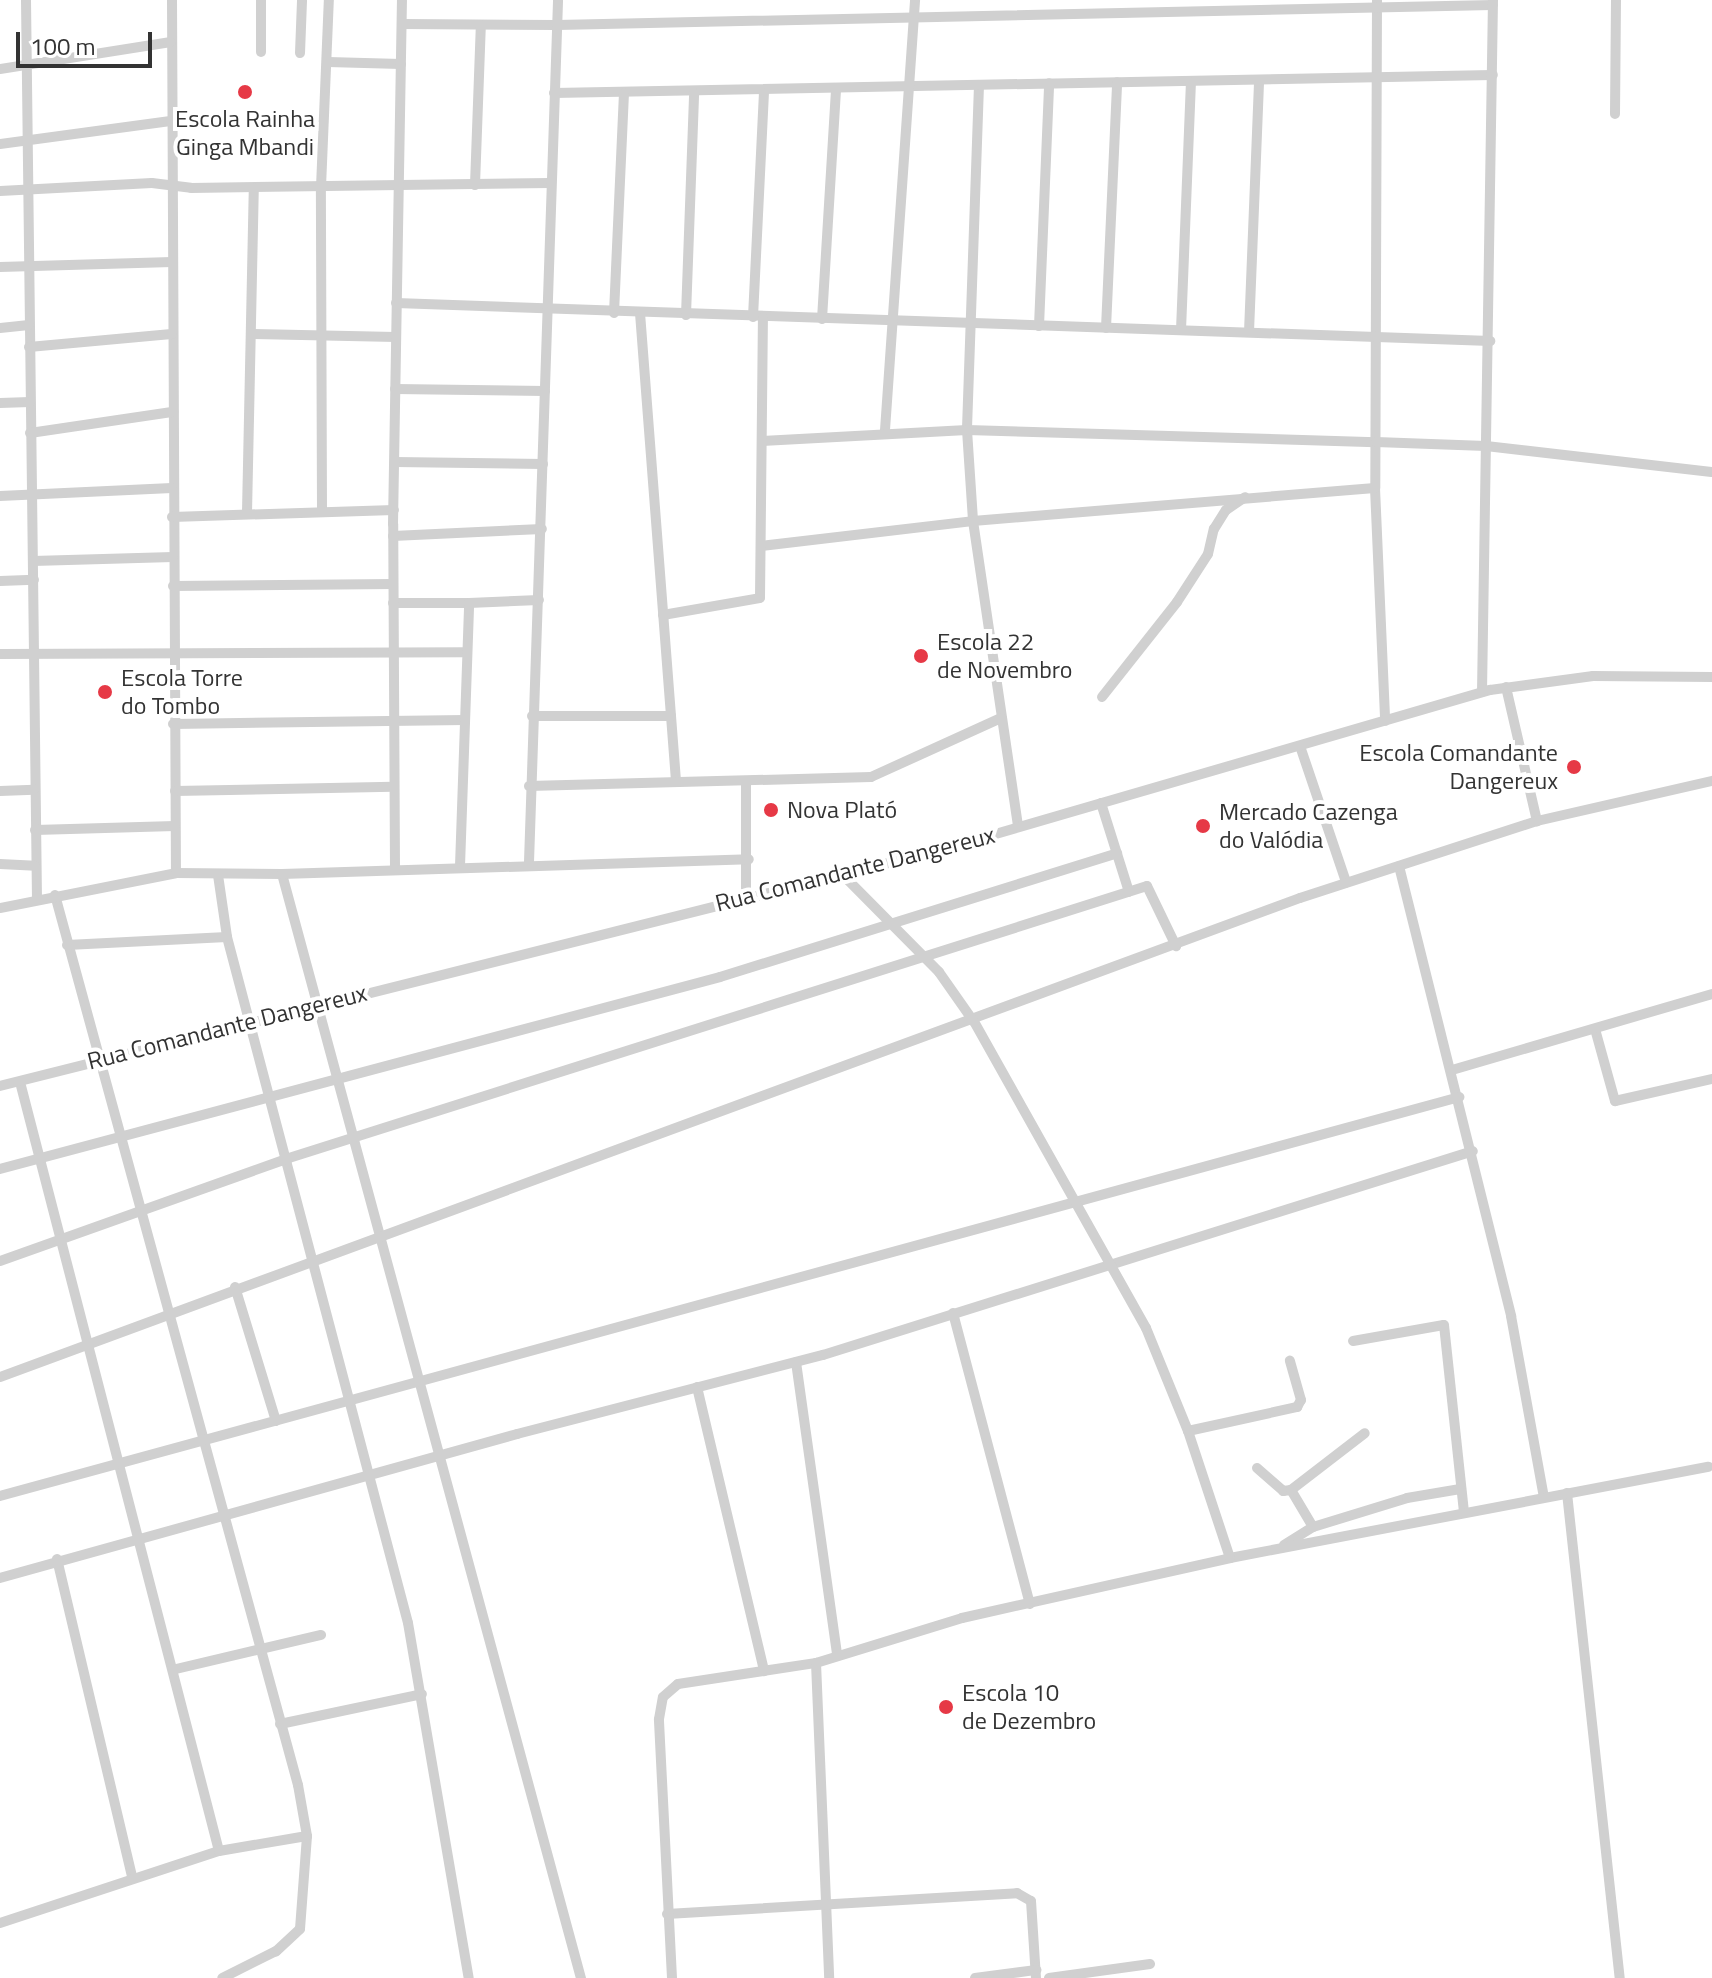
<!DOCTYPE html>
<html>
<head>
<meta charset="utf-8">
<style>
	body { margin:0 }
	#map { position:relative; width:1712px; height:1978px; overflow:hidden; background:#fff; font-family:"Titillium Web",sans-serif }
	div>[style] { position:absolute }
	.minor>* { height:10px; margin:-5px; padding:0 5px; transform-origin:5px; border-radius:5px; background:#d0d0d0 }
	.dots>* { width:22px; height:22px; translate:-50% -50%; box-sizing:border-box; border:4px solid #fff; border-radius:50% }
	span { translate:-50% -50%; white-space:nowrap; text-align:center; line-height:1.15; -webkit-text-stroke:8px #fff; paint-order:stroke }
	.poi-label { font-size:24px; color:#333 }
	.left { translate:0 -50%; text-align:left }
	.right { translate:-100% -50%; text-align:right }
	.street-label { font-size:24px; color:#333 }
	.scale { position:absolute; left:16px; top:32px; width:136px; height:36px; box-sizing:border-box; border:4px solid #333; border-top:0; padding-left:10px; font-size:24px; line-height:28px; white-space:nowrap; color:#333; -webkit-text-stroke:6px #fff; paint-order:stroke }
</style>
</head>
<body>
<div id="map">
	<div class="minor">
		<div style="left:26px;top:0;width:899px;rotate:89.3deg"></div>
		<div style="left:172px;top:0;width:873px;rotate:89.74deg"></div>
		<div style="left:261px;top:0;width:52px;rotate:90deg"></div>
		<div style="left:1377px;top:0;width:488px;rotate:90.2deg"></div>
		<div style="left:1375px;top:488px;width:233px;rotate:87.5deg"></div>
		<div style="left:402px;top:24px;width:155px;rotate:0.4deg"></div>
		<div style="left:557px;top:25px;width:936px;rotate:-1.22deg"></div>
		<div style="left:300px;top:53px;width:53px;rotate:-87.8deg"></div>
		<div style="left:328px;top:62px;width:73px;rotate:1.6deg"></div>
		<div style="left:0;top:69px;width:173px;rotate:-9deg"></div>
		<div style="left:979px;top:85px;width:345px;rotate:92deg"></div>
		<div style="left:967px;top:430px;width:91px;rotate:86.2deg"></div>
		<div style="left:973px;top:521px;width:309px;rotate:81.6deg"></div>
		<div style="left:554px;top:93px;width:939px;rotate:-1.1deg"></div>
		<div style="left:1615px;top:114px;width:114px;rotate:-89.5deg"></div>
		<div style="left:0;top:144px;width:172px;rotate:-7.7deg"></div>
		<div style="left:475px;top:185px;width:160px;rotate:-87.9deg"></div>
		<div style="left:0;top:191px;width:152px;rotate:-3deg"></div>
		<div style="left:152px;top:183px;width:39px;rotate:7deg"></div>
		<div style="left:191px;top:188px;width:359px;rotate:-0.8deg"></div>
		<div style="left:0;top:267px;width:172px;rotate:-1.7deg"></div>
		<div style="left:396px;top:303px;width:1095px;rotate:1.99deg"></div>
		<div style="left:614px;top:313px;width:220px;rotate:-87.4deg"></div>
		<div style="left:640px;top:313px;width:468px;rotate:85.6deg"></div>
		<div style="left:686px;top:315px;width:222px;rotate:-87.9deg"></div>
		<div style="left:753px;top:317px;width:224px;rotate:-87.2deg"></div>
		<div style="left:822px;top:319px;width:229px;rotate:-86.5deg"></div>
		<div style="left:1039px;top:326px;width:243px;rotate:-87.6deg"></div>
		<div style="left:0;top:328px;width:29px;rotate:-6deg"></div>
		<div style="left:1106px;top:328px;width:246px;rotate:-87.4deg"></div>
		<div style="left:1181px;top:330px;width:248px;rotate:-87.7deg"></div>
		<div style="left:1249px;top:332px;width:251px;rotate:-87.7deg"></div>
		<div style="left:253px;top:334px;width:143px;rotate:1.2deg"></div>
		<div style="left:29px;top:347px;width:143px;rotate:-5.2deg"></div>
		<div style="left:395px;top:389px;width:150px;rotate:0.8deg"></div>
		<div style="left:0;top:403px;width:30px;rotate:-2deg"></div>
		<div style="left:885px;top:430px;width:431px;rotate:-86deg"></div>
		<div style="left:30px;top:433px;width:145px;rotate:-8.4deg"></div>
		<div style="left:762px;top:441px;width:205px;rotate:-3.1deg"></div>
		<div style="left:967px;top:430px;width:409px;rotate:1.7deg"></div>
		<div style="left:1376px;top:442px;width:110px;rotate:2.1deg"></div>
		<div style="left:1486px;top:446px;width:227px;rotate:6.6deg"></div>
		<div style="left:395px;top:462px;width:148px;rotate:0.8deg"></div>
		<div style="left:0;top:496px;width:172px;rotate:-2.7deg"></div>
		<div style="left:322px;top:511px;width:324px;rotate:-90.2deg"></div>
		<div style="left:321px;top:187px;width:187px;rotate:-87.6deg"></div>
		<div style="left:247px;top:513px;width:325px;rotate:-88.8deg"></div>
		<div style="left:172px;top:517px;width:222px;rotate:-1.8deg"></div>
		<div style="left:393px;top:536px;width:149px;rotate:-2.7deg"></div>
		<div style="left:761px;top:546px;width:213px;rotate:-6.7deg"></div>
		<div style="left:973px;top:521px;width:403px;rotate:-4.7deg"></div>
		<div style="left:33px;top:561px;width:140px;rotate:-1.6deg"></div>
		<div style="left:0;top:581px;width:34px;rotate:-2deg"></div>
		<div style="left:173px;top:586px;width:220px;rotate:-0.5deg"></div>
		<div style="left:393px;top:603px;width:76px"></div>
		<div style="left:663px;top:615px;width:98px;rotate:-9.9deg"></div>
		<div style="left:760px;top:598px;width:280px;rotate:-89.4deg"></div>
		<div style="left:0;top:654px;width:466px;rotate:-0.2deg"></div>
		<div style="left:1506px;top:687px;width:138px;rotate:77deg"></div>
		<div style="left:1482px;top:692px;width:692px;rotate:-89.09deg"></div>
		<div style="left:1102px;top:697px;width:121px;rotate:-51.7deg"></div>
		<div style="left:1177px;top:602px;width:57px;rotate:-57.1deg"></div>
		<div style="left:1208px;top:554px;width:26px;rotate:-77deg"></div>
		<div style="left:1214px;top:529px;width:22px;rotate:-58deg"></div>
		<div style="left:1226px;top:510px;width:23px;rotate:-34deg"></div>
		<div style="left:532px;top:716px;width:139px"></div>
		<div style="left:173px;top:724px;width:292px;rotate:-0.8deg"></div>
		<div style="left:1300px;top:746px;width:144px;rotate:71.3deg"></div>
		<div style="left:529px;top:786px;width:342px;rotate:-1.5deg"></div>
		<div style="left:871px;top:777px;width:143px;rotate:-24.4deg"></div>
		<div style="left:0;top:791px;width:34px;rotate:-2deg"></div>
		<div style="left:175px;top:791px;width:218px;rotate:-1.1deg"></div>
		<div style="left:1101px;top:803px;width:93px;rotate:72.5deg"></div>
		<div style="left:35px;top:830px;width:140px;rotate:-1.6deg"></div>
		<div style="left:529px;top:862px;width:862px;rotate:-88.07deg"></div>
		<div style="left:0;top:864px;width:35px;rotate:3deg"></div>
		<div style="left:460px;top:866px;width:263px;rotate:-88deg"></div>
		<div style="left:469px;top:603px;width:70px;rotate:-2.5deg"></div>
		<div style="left:1399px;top:866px;width:464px;rotate:76deg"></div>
		<div style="left:1511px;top:1316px;width:184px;rotate:79.7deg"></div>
		<div style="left:395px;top:868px;width:344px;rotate:-90.3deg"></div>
		<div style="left:393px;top:524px;width:524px;rotate:-89.02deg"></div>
		<div style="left:282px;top:874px;width:1144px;rotate:74.85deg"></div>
		<div style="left:218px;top:875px;width:63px;rotate:81.7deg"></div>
		<div style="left:227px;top:937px;width:709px;rotate:75.22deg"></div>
		<div style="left:408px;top:1623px;width:360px;rotate:80.3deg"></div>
		<div style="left:55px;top:895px;width:923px;rotate:74.73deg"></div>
		<div style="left:298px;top:1785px;width:52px;rotate:80deg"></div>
		<div style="left:307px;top:1836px;width:93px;rotate:94.3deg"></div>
		<div style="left:300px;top:1929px;width:33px;rotate:137deg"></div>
		<div style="left:276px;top:1951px;width:60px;rotate:153.4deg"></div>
		<div style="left:746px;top:898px;width:116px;rotate:-90deg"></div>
		<div style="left:0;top:908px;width:179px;rotate:-11.2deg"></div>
		<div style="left:176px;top:873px;width:106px;rotate:0.5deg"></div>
		<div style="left:282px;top:874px;width:467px;rotate:-1.8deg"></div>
		<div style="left:67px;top:945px;width:160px;rotate:-2.9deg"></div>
		<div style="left:1595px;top:1029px;width:75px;rotate:74.5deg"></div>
		<div style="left:1615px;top:1101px;width:99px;rotate:-12.8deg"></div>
		<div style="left:1452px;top:1070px;width:271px;rotate:-16.3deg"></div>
		<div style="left:20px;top:1082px;width:794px;rotate:75.49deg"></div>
		<div style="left:0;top:1086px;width:973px;rotate:-14.09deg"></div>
		<div style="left:944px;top:849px;width:569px;rotate:-16.24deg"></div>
		<div style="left:1490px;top:690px;width:104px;rotate:-7.7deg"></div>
		<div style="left:1593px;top:676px;width:119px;rotate:0.5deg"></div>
		<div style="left:0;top:1169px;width:745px;rotate:-14.93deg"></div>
		<div style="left:720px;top:977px;width:416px;rotate:-17.3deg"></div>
		<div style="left:0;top:1261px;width:307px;rotate:-19.6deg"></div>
		<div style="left:289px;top:1158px;width:900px;rotate:-17.59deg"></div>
		<div style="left:1147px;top:886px;width:67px;rotate:64.2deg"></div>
		<div style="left:235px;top:1287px;width:140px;rotate:73deg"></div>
		<div style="left:953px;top:1313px;width:301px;rotate:75.2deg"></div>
		<div style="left:1353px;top:1341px;width:92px;rotate:-10deg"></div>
		<div style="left:1444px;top:1325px;width:189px;rotate:83.9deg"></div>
		<div style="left:796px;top:1362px;width:296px;rotate:82deg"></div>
		<div style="left:0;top:1377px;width:1385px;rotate:-20.23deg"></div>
		<div style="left:1300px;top:898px;width:249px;rotate:-18deg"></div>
		<div style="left:1537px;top:821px;width:180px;rotate:-12.9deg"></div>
		<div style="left:697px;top:1387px;width:292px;rotate:76.7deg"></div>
		<div style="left:1188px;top:1431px;width:112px;rotate:-12.4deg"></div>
		<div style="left:1297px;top:1407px;width:8px;rotate:-60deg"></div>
		<div style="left:1301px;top:1400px;width:41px;rotate:-105.8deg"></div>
		<div style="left:1257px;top:1468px;width:35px;rotate:41deg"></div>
		<div style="left:1283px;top:1491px;width:8px;rotate:-7deg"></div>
		<div style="left:1567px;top:1493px;width:488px;rotate:83.8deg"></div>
		<div style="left:0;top:1496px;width:1513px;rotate:-15.29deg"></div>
		<div style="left:1313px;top:1527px;width:43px;rotate:-120.7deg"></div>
		<div style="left:1291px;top:1490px;width:93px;rotate:-37.6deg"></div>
		<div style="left:1284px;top:1545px;width:34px;rotate:-32deg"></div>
		<div style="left:1313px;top:1527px;width:98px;rotate:-17.1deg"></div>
		<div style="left:1407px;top:1498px;width:54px;rotate:-9.6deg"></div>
		<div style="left:1230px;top:1558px;width:487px;rotate:-10.8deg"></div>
		<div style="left:57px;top:1559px;width:327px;rotate:76.7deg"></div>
		<div style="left:0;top:1578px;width:537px;rotate:-15.56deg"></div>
		<div style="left:517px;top:1434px;width:316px;rotate:-14.5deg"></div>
		<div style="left:823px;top:1355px;width:681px;rotate:-17.42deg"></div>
		<div style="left:816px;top:1663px;width:315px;rotate:87.6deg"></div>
		<div style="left:176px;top:1669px;width:149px;rotate:-13.2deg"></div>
		<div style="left:280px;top:1724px;width:145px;rotate:-11.9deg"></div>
		<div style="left:667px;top:1914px;width:351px;rotate:-3.4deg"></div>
		<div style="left:1017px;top:1893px;width:16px;rotate:30deg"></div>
		<div style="left:1031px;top:1901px;width:77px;rotate:86.3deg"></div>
		<div style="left:0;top:1923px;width:231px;rotate:-18.2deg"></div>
		<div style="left:219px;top:1851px;width:89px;rotate:-9.7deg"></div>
		<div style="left:672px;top:1978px;width:259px;rotate:-92.9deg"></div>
		<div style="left:659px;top:1719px;width:22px;rotate:-80deg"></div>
		<div style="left:663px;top:1697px;width:20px;rotate:-41deg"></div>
		<div style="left:678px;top:1684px;width:140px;rotate:-8.7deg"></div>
		<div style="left:816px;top:1663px;width:153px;rotate:-17.1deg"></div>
		<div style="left:962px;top:1618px;width:275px;rotate:-12.6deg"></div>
		<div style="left:1230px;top:1558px;width:134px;rotate:-108.3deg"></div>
		<div style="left:1188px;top:1431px;width:111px;rotate:-112.2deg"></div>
		<div style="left:1146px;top:1328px;width:351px;rotate:-119.3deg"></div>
		<div style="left:974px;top:1022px;width:61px;rotate:-125deg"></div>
		<div style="left:939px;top:972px;width:138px;rotate:-134.7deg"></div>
		<div style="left:975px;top:1978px;width:62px;rotate:-7.5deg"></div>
		<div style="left:1049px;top:1978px;width:102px;rotate:-7.9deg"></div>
	</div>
	<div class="dots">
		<div style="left:245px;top:92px;background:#e63946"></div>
		<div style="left:921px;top:656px;background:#e63946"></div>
		<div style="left:105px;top:692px;background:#e63946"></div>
		<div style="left:1574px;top:767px;background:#e63946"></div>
		<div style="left:771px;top:810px;background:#e63946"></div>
		<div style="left:1203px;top:826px;background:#e63946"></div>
		<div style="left:946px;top:1707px;background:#e63946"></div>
	</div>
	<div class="poi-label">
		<span style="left:245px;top:133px">Escola Rainha<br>Ginga Mbandi</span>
		<span class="left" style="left:937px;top:656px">Escola 22<br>de Novembro</span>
		<span class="left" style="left:121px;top:692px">Escola Torre<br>do Tombo</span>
		<span class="right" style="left:1558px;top:767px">Escola Comandante<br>Dangereux</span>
		<span class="left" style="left:787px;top:810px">Nova Plató</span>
		<span class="left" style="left:1219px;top:826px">Mercado Cazenga<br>do Valódia</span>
		<span class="left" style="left:962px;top:1707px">Escola 10<br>de Dezembro</span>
	</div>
	<div class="street-label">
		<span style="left:855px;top:869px;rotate:-14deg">Rua Comandante Dangereux</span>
		<span style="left:227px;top:1027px;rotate:-14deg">Rua Comandante Dangereux</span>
	</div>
	<div class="scale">100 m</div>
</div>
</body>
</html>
